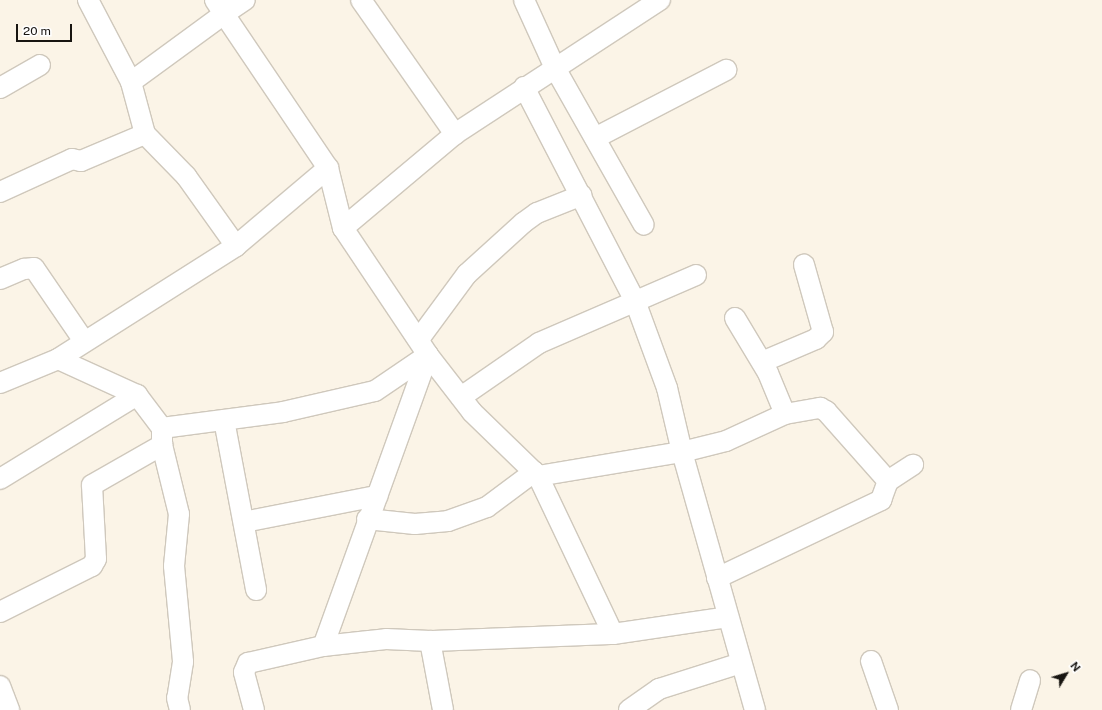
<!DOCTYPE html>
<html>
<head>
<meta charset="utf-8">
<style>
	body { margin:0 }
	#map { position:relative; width:1102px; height:710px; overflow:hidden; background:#fbf4e7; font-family:"Public Sans",sans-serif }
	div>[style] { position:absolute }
	.roads { filter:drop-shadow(1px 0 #cfc8bc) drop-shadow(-1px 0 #cfc8bc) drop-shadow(0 1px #cfc8bc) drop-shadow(0 -1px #cfc8bc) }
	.minor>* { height:20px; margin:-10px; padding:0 10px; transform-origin:10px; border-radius:10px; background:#fff }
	span { translate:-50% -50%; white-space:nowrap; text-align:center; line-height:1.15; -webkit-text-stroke:3px #fff; paint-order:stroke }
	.north { position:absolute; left:1046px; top:654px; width:40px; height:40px; -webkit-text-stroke:3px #fff; paint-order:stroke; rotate:52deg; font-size:11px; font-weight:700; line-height:16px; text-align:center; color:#181511 }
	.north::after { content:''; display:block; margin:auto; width:14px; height:18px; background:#181511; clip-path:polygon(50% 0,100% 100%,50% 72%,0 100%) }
	.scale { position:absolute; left:16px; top:24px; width:56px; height:18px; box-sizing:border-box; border:2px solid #181511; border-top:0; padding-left:5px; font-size:12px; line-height:14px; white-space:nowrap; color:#181511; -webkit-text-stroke:3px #fff; paint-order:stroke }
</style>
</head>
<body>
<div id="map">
	<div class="roads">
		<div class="minor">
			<div style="left:88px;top:0;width:93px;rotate:62.3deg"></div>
			<div style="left:215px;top:0;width:17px;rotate:57deg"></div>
			<div style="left:224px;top:14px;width:25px;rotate:-34deg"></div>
			<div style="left:361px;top:0;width:164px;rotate:55deg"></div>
			<div style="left:524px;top:0;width:75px;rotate:65.5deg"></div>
			<div style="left:555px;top:68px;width:180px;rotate:60.5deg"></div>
			<div style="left:524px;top:87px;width:241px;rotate:62.6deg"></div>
			<div style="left:635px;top:301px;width:93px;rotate:69.8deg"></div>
			<div style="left:667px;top:388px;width:66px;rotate:76.8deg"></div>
			<div style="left:682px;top:452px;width:45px;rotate:-14deg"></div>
			<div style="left:726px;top:441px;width:65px;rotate:-24.6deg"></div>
			<div style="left:785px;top:414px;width:36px;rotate:-10deg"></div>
			<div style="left:820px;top:408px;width:7px;rotate:27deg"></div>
			<div style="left:826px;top:411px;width:94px;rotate:48.5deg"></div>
			<div style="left:0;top:88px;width:46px;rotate:-29.9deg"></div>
			<div style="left:145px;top:134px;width:59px;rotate:45.7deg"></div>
			<div style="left:186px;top:176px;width:86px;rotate:54.5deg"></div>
			<div style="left:595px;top:138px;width:148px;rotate:-27.4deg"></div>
			<div style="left:0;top:192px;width:79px;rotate:-24.6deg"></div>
			<div style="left:72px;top:159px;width:9px;rotate:13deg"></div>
			<div style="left:81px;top:161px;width:69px;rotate:-22.9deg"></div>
			<div style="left:145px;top:134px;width:54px;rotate:-105.1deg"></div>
			<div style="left:131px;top:82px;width:115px;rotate:-36.2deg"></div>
			<div style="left:224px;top:14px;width:186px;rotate:56deg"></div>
			<div style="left:328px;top:168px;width:62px;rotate:76deg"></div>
			<div style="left:343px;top:228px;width:153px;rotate:56.2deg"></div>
			<div style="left:428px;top:355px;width:309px;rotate:109.8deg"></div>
			<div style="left:323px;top:646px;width:63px;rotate:-6.3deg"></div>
			<div style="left:386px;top:639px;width:44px;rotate:2.6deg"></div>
			<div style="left:430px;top:641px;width:183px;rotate:-2.2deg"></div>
			<div style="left:343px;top:228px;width:146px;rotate:-40deg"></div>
			<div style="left:455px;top:134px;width:245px;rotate:-33.2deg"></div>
			<div style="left:0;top:279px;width:26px;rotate:-23deg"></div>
			<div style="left:24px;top:269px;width:10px;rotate:-6deg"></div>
			<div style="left:34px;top:268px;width:88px;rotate:55.6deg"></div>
			<div style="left:735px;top:318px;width:64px;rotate:59deg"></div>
			<div style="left:768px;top:373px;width:44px;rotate:67.5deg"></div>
			<div style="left:419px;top:339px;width:81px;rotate:-53.6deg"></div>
			<div style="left:467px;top:274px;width:76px;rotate:-42.3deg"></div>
			<div style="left:523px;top:223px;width:17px;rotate:-36deg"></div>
			<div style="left:537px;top:213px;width:48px;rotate:-21.8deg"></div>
			<div style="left:58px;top:359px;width:211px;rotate:-32.4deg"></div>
			<div style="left:236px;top:246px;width:121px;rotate:-40.3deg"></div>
			<div style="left:762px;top:362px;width:59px;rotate:-23.1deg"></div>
			<div style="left:816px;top:339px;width:10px;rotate:-45deg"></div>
			<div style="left:823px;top:332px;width:70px;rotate:-105.8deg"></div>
			<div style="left:0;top:383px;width:63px;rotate:-22.5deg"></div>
			<div style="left:58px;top:359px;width:87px;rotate:24.5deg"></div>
			<div style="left:137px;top:395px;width:41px;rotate:52.9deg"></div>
			<div style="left:162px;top:428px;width:122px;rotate:-7.5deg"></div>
			<div style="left:283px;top:412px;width:94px;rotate:-12.9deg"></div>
			<div style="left:375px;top:391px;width:64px;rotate:-34.2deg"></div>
			<div style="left:428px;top:355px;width:72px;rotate:52.3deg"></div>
			<div style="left:472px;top:412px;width:92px;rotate:44.1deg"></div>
			<div style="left:538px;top:476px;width:146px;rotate:-9.5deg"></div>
			<div style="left:682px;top:452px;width:268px;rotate:74.2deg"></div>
			<div style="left:461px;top:397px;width:95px;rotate:-34.7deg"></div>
			<div style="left:539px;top:343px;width:171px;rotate:-23.4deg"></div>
			<div style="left:224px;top:420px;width:173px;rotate:79.3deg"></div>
			<div style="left:162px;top:428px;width:17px;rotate:90deg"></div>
			<div style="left:162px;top:445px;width:71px;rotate:76.2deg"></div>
			<div style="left:179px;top:514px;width:52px;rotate:95.5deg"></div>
			<div style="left:174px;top:566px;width:96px;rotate:84.6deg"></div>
			<div style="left:183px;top:662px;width:36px;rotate:99deg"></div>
			<div style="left:177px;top:698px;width:12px;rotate:76deg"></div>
			<div style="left:538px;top:476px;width:175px;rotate:64.6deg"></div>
			<div style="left:613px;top:634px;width:116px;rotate:-8.4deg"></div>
			<div style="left:0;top:479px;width:161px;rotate:-31.5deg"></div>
			<div style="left:367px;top:519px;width:48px;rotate:5.9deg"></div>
			<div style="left:415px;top:524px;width:33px;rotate:-5deg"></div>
			<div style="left:448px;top:521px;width:41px;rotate:-19.7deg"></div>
			<div style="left:487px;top:507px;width:59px;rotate:-36.7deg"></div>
			<div style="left:244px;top:522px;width:136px;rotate:-11.1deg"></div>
			<div style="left:717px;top:578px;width:182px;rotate:-25.4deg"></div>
			<div style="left:881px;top:500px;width:20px;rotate:-70deg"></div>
			<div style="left:888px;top:481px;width:30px;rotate:-33deg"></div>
			<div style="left:0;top:612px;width:103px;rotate:-26.6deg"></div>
			<div style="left:92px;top:566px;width:8px;rotate:-60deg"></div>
			<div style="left:96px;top:559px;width:74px;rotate:-93.1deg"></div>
			<div style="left:92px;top:485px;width:81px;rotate:-29.7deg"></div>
			<div style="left:430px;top:641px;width:70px;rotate:79.3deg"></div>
			<div style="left:871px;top:661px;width:52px;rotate:70.9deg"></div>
			<div style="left:0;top:686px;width:26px;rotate:69deg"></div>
			<div style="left:254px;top:710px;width:39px;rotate:-105deg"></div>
			<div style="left:244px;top:672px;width:10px;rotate:-66deg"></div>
			<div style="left:248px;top:663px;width:77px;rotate:-12.8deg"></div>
			<div style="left:629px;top:710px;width:37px;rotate:-35deg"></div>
			<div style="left:659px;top:689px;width:86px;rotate:-17.6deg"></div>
			<div style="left:1021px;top:710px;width:31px;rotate:-73deg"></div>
		</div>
	</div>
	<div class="north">N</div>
	<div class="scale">20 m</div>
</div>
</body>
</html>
